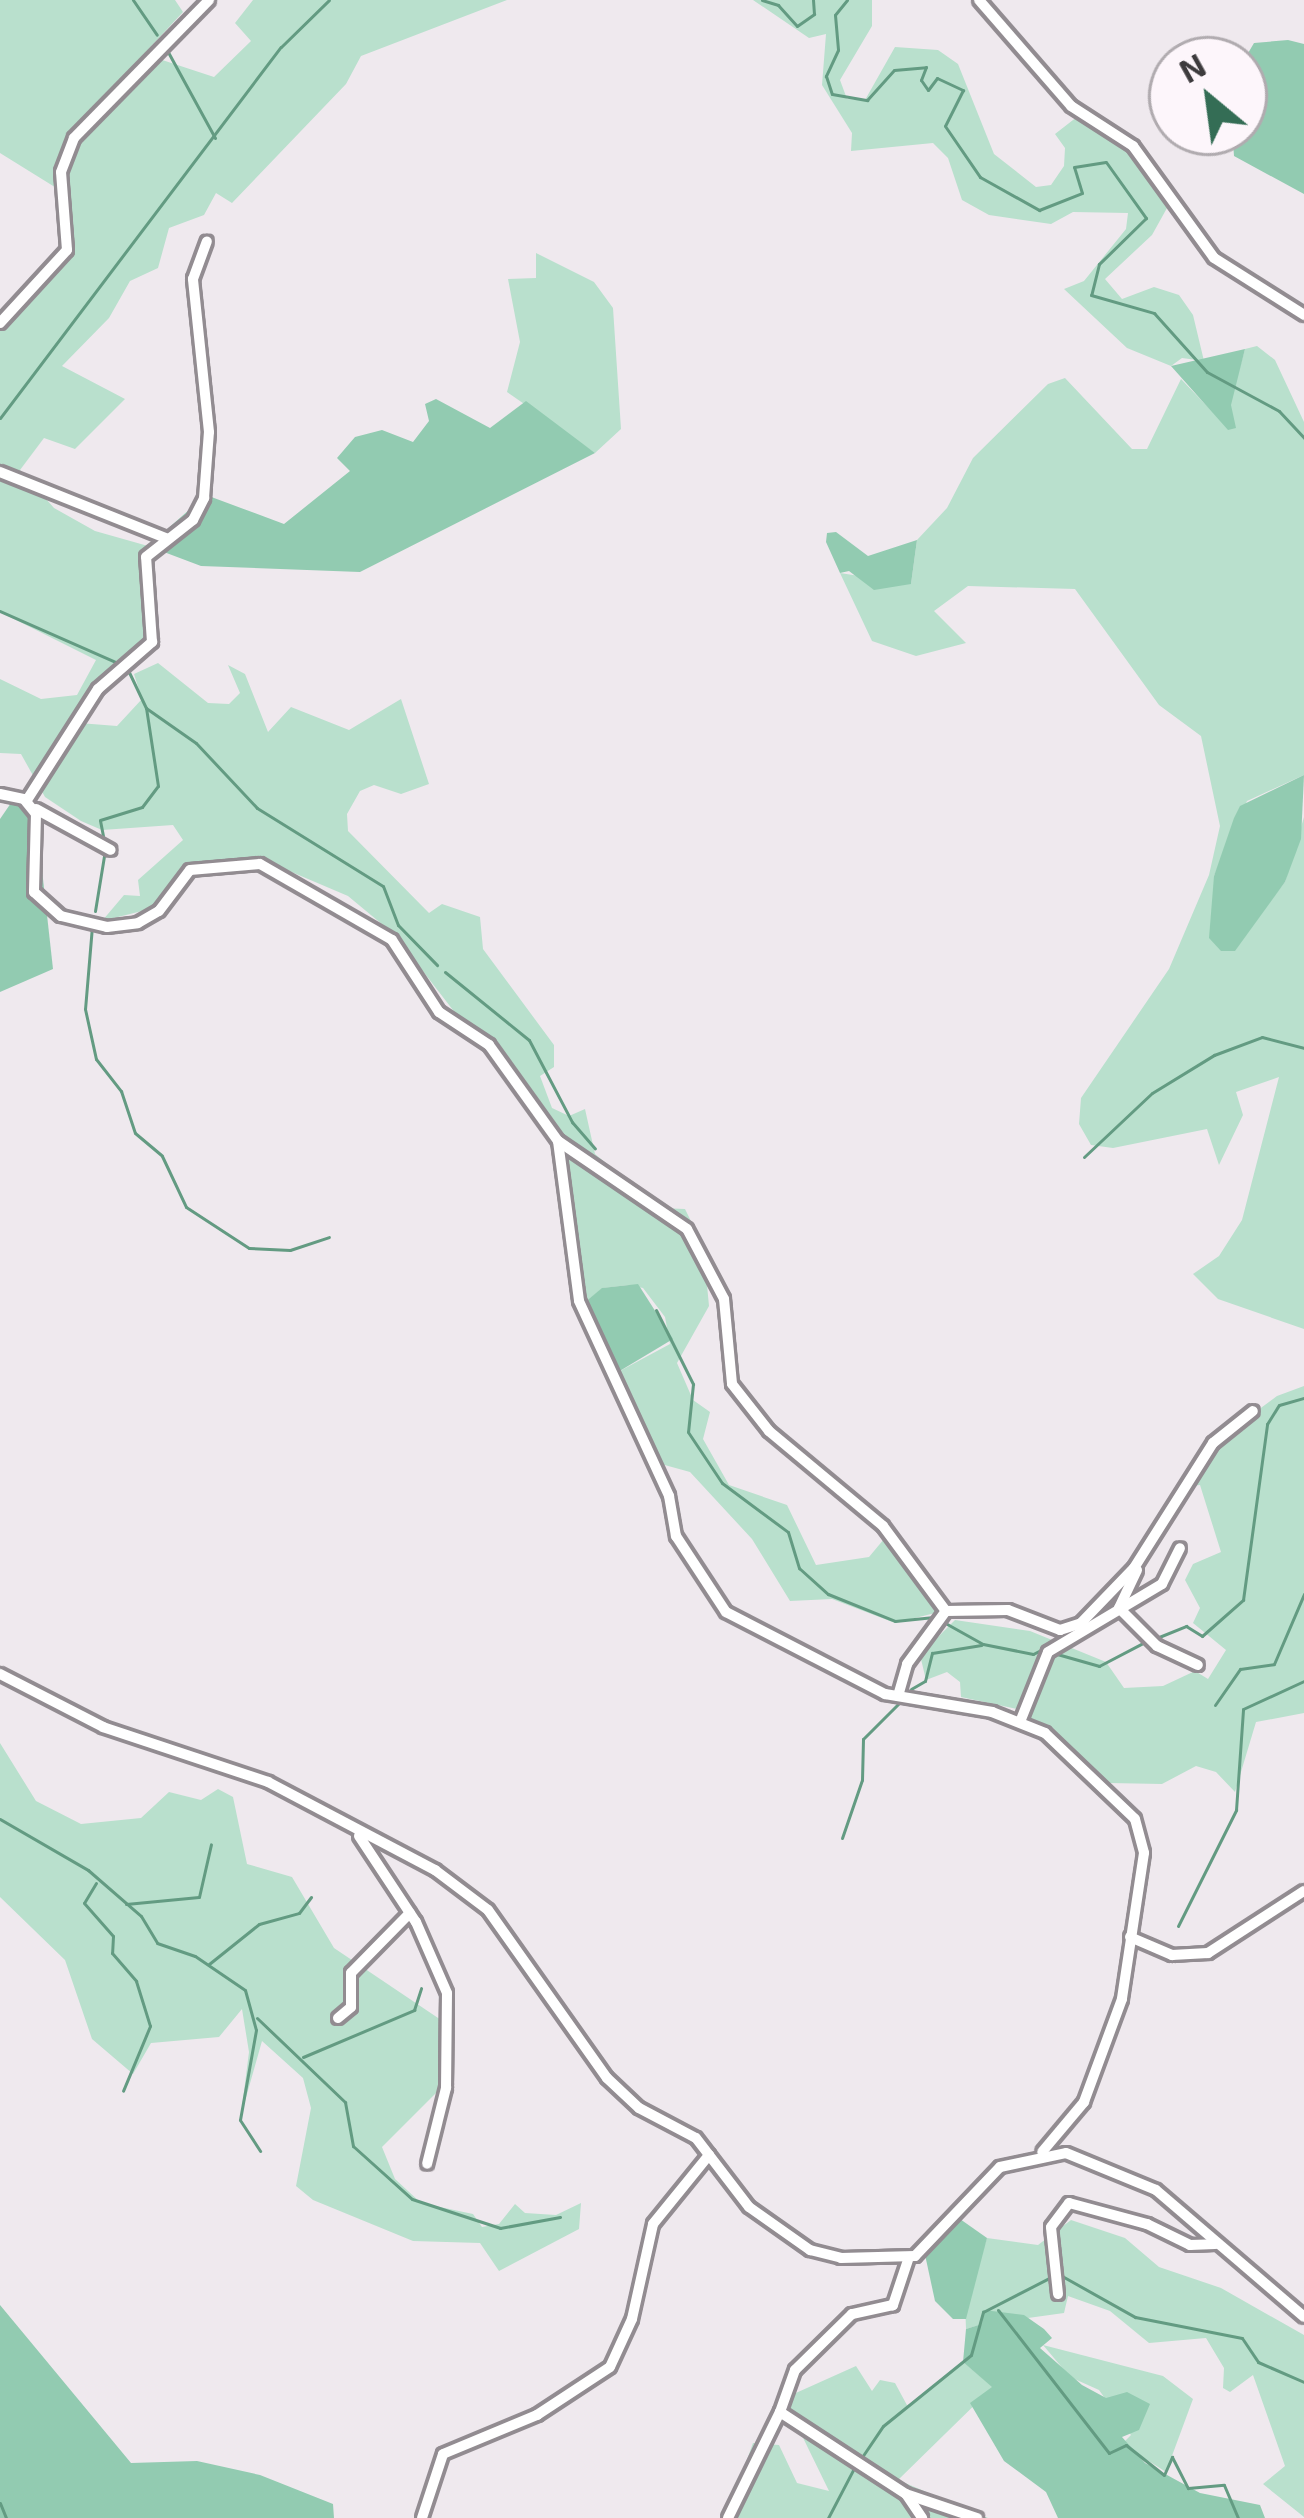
<!DOCTYPE html>
<html>
<head>
<meta charset="utf-8">
<style>
	body { margin:0 }
	#map { position:relative; width:1304px; height:2518px; overflow:hidden; background:#efe9ee; font-family:"Exo 2",sans-serif }
	div>[style] { position:absolute }
	.green>* { inset:0; background:#b9e0cd }
	.forest>* { inset:0; background:#92cbb1 }
	.stream>* { height:3px; margin:-1.5px; padding:0 1.5px; transform-origin:1.5px; border-radius:1.5px; background:#639b82 }
	.roads { filter:drop-shadow(3px 0 #928c91) drop-shadow(-3px 0 #928c91) drop-shadow(0 3px #928c91) drop-shadow(0 -3px #928c91) }
	.minor>* { height:10px; margin:-5px; padding:0 5px; transform-origin:5px; border-radius:5px; background:#fff }
	span { translate:-50% -50%; white-space:nowrap; text-align:center; line-height:1.15; -webkit-text-stroke:9px #fdf6fb; paint-order:stroke }
	.north { position:absolute; left:1148px; top:36px; width:120px; height:120px; box-sizing:border-box; background:#fdf6fb; border:3px solid #b0abaf; border-radius:50%; rotate:331deg; font-size:33px; font-weight:700; line-height:48px; text-align:center; color:#3d3b3d }
	.north::after { content:''; display:block; margin:auto; width:42px; height:54px; background:#346d55; clip-path:polygon(50% 0,100% 100%,50% 72%,0 100%) }
</style>
</head>
<body>
<div id="map">
	<div class="green">
		<div style="clip-path:polygon(0 0,175px 0,183px 12px,144px 54px,214px 77px,251px 41px,235px 23px,253px 0,507px 0,361px 56px,346px 84px,232px 203px,216px 193px,204px 215px,169px 228px,158px 268px,130px 281px,109px 318px,62px 366px,125px 399px,75px 449px,44px 438px,20px 470px,54px 508px,95px 531px,148px 546px,154px 635px,91px 691px,79px 723px,117px 726px,142px 699px,134px 674px,158px 663px,208px 703px,229px 704px,240px 693px,228px 665px,245px 674px,268px 732px,291px 707px,349px 730px,401px 699px,429px 784px,401px 794px,374px 785px,360px 791px,347px 814px,348px 831px,429px 913px,442px 904px,480px 917px,483px 949px,554px 1045px,554px 1067px,540px 1076px,552px 1108px,569px 1116px,585px 1109px,595px 1154px,660px 1208px,685px 1209px,721px 1282px,707px 1285px,709px 1306px,677px 1363px,693px 1400px,710px 1412px,703px 1439px,729px 1485px,787px 1505px,816px 1565px,869px 1557px,889px 1533px,939px 1612px,895px 1623px,832px 1599px,790px 1601px,752px 1539px,690px 1472px,661px 1464px,618px 1372px,670px 1344px,665px 1317px,643px 1288px,629px 1285px,603px 1288px,584px 1303px,546px 1111px,495px 1041px,456px 1014px,395px 935px,348px 896px,261px 859px,204px 861px,162px 906px,102px 921px,124px 895px,140px 896px,138px 880px,183px 840px,173px 825px,102px 830px,81px 821px,45px 797px,21px 754px,0 753px,0 679px,41px 699px,77px 695px,96px 660px,0 612px,0 317px,65px 254px,58px 189px,0 153px)"></div>
		<div style="clip-path:polygon(753px 0,872px 0,872px 26px,840px 80px,847px 99px,865px 100px,895px 47px,938px 50px,958px 64px,994px 154px,1036px 187px,1051px 185px,1064px 166px,1065px 148px,1055px 134px,1082px 113px,1114px 129px,1167px 208px,1152px 235px,1105px 279px,1122px 299px,1154px 287px,1179px 295px,1193px 315px,1204px 361px,1182px 358px,1171px 366px,1127px 348px,1064px 289px,1084px 281px,1126px 229px,1128px 213px,1073px 212px,1051px 224px,989px 215px,962px 200px,948px 158px,933px 143px,851px 151px,852px 133px,822px 85px,826px 34px,809px 38px)"></div>
		<div style="clip-path:polygon(536px 253px,594px 282px,613px 308px,621px 429px,595px 453px,507px 392px,520px 342px,508px 279px,536px 278px)"></div>
		<div style="clip-path:polygon(1257px 346px,1275px 360px,1304px 422px,1304px 775px,1247px 801px,1214px 876px,1236px 945px,1285px 882px,1304px 817px,1304px 1329px,1218px 1299px,1193px 1274px,1219px 1256px,1242px 1220px,1279px 1077px,1236px 1092px,1243px 1115px,1219px 1165px,1207px 1129px,1113px 1148px,1091px 1145px,1079px 1124px,1081px 1098px,1169px 969px,1209px 875px,1220px 826px,1201px 736px,1159px 705px,1075px 589px,968px 586px,934px 611px,966px 643px,916px 656px,872px 641px,840px 573px,911px 584px,917px 540px,947px 508px,973px 458px,1048px 384px,1065px 378px,1132px 449px,1147px 449px,1181px 379px,1224px 424px,1245px 349px)"></div>
		<div style="clip-path:polygon(1304px 1386px,1304px 1713px,1256px 1722px,1235px 1792px,1216px 1772px,1196px 1766px,1162px 1784px,1109px 1783px,1017px 1709px,961px 1697px,960px 1682px,947px 1672px,926px 1680px,920px 1655px,955px 1620px,1030px 1631px,1106px 1662px,1124px 1688px,1163px 1686px,1195px 1671px,1208px 1679px,1226px 1650px,1193px 1623px,1200px 1608px,1185px 1580px,1193px 1564px,1221px 1552px,1200px 1485px,1181px 1487px,1220px 1438px,1277px 1396px)"></div>
		<div style="clip-path:polygon(0 1743px,36px 1801px,81px 1824px,141px 1818px,169px 1792px,201px 1800px,218px 1789px,233px 1797px,247px 1864px,292px 1877px,334px 1948px,447px 2024px,448px 2081px,382px 2147px,395px 2179px,421px 2203px,473px 2214px,482px 2227px,499px 2224px,515px 2204px,525px 2213px,556px 2215px,581px 2203px,579px 2229px,499px 2271px,480px 2243px,413px 2241px,313px 2200px,296px 2186px,311px 2108px,303px 2078px,262px 2041px,241px 2115px,249px 2052px,242px 2009px,219px 2037px,151px 2043px,133px 2074px,92px 2039px,65px 1960px,0 1897px)"></div>
		<div style="clip-path:polygon(1071px 2220px,1125px 2238px,1159px 2267px,1221px 2288px,1304px 2335px,1304px 2517px,1263px 2484px,1285px 2466px,1253px 2375px,1230px 2392px,1223px 2388px,1224px 2368px,1206px 2338px,1149px 2343px,1110px 2311px,1068px 2296px,1064px 2313px,1028px 2318px,984px 2310px,983px 2324px,966px 2329px,965px 2302px,987px 2238px,1038px 2245px)"></div>
		<div style="clip-path:polygon(1043px 2345px,1163px 2376px,1193px 2399px,1166px 2472px,1122px 2444px,1131px 2435px,1099px 2390px,1070px 2377px)"></div>
		<div style="clip-path:polygon(963px 2362px,993px 2387px,898px 2480px,988px 2518px,726px 2518px,753px 2443px,779px 2445px,797px 2483px,829px 2491px,788px 2407px,778px 2401px,856px 2366px,872px 2391px,880px 2380px,895px 2383px,908px 2407px)"></div>
	</div>
	<div class="forest">
		<div style="clip-path:polygon(1288px 40px,1304px 44px,1304px 194px,1234px 156px,1233px 142px,1232px 132px,1244px 132px,1244px 60px,1254px 43px)"></div>
		<div style="clip-path:polygon(1245px 349px,1231px 405px,1236px 428px,1228px 430px,1171px 366px)"></div>
		<div style="clip-path:polygon(436px 399px,490px 428px,526px 401px,595px 453px,360px 572px,201px 566px,148px 546px,206px 495px,284px 524px,350px 471px,337px 458px,355px 437px,382px 430px,413px 442px,429px 421px,425px 404px)"></div>
		<div style="clip-path:polygon(836px 532px,868px 556px,917px 540px,911px 584px,874px 590px,849px 571px,840px 573px,826px 542px,827px 533px)"></div>
		<div style="clip-path:polygon(1304px 775px,1301px 839px,1285px 882px,1235px 951px,1221px 951px,1209px 938px,1214px 876px,1234px 818px,1240px 806px)"></div>
		<div style="clip-path:polygon(20px 790px,36px 816px,53px 969px,0 992px,0 819px)"></div>
		<div style="clip-path:polygon(638px 1284px,673px 1339px,618px 1372px,584px 1303px,602px 1288px)"></div>
		<div style="clip-path:polygon(960px 2219px,987px 2238px,966px 2319px,953px 2319px,935px 2301px,924px 2250px)"></div>
		<div style="clip-path:polygon(0 2305px,131px 2463px,197px 2461px,260px 2475px,333px 2504px,334px 2518px,0 2518px)"></div>
		<div style="clip-path:polygon(984px 2310px,1024px 2315px,1044px 2329px,1052px 2338px,1040px 2348px,1082px 2385px,1106px 2398px,1127px 2392px,1150px 2404px,1139px 2430px,1122px 2437px,1145px 2463px,1200px 2493px,1260px 2505px,1265px 2518px,1058px 2518px,1046px 2492px,1004px 2461px,970px 2403px,992px 2387px,963px 2362px,966px 2329px,982px 2324px)"></div>
	</div>
	<div class="stream">
		<div style="left:133px;top:0;width:42px;rotate:55.6deg"></div>
		<div style="left:762px;top:0;width:17px;rotate:17deg"></div>
		<div style="left:778px;top:5px;width:28px;rotate:48deg"></div>
		<div style="left:797px;top:26px;width:21px;rotate:-35deg"></div>
		<div style="left:814px;top:14px;width:14px;rotate:-94deg"></div>
		<div style="left:847px;top:0;width:19px;rotate:129deg"></div>
		<div style="left:835px;top:15px;width:35px;rotate:85deg"></div>
		<div style="left:838px;top:50px;width:29px;rotate:115deg"></div>
		<div style="left:826px;top:76px;width:19px;rotate:72deg"></div>
		<div style="left:832px;top:94px;width:36px;rotate:10deg"></div>
		<div style="left:867px;top:100px;width:40px;rotate:-48deg"></div>
		<div style="left:894px;top:70px;width:32px;rotate:-5deg"></div>
		<div style="left:926px;top:67px;width:14px;rotate:111deg"></div>
		<div style="left:921px;top:80px;width:12px;rotate:55deg"></div>
		<div style="left:928px;top:90px;width:15px;rotate:-53deg"></div>
		<div style="left:937px;top:78px;width:29px;rotate:25deg"></div>
		<div style="left:963px;top:90px;width:40px;rotate:116.6deg"></div>
		<div style="left:945px;top:126px;width:62px;rotate:55.5deg"></div>
		<div style="left:980px;top:177px;width:68px;rotate:29.2deg"></div>
		<div style="left:1039px;top:210px;width:46px;rotate:-21.6deg"></div>
		<div style="left:1082px;top:193px;width:27px;rotate:-107deg"></div>
		<div style="left:1074px;top:167px;width:32px;rotate:-9deg"></div>
		<div style="left:1106px;top:162px;width:69px;rotate:54.5deg"></div>
		<div style="left:1146px;top:218px;width:66px;rotate:135.6deg"></div>
		<div style="left:1099px;top:264px;width:32px;rotate:104deg"></div>
		<div style="left:1091px;top:295px;width:66px;rotate:15.9deg"></div>
		<div style="left:1154px;top:313px;width:79px;rotate:48.1deg"></div>
		<div style="left:1207px;top:372px;width:82px;rotate:28.4deg"></div>
		<div style="left:1279px;top:411px;width:37px;rotate:47deg"></div>
		<div style="left:168px;top:52px;width:98px;rotate:61.3deg"></div>
		<div style="left:0;top:418px;width:465px;rotate:-52.9deg"></div>
		<div style="left:281px;top:47px;width:67px;rotate:-44.4deg"></div>
		<div style="left:0;top:611px;width:129px;rotate:23.8deg"></div>
		<div style="left:146px;top:708px;width:61px;rotate:35deg"></div>
		<div style="left:196px;top:743px;width:89px;rotate:46.8deg"></div>
		<div style="left:257px;top:808px;width:148px;rotate:31.8deg"></div>
		<div style="left:383px;top:886px;width:42px;rotate:69deg"></div>
		<div style="left:398px;top:925px;width:56px;rotate:45.7deg"></div>
		<div style="left:104px;top:841px;width:21px;rotate:-101deg"></div>
		<div style="left:100px;top:820px;width:44px;rotate:-17.2deg"></div>
		<div style="left:142px;top:807px;width:26px;rotate:-53deg"></div>
		<div style="left:158px;top:786px;width:79px;rotate:-98.7deg"></div>
		<div style="left:146px;top:708px;width:44px;rotate:-115.4deg"></div>
		<div style="left:95px;top:911px;width:62px;rotate:-80.7deg"></div>
		<div style="left:92px;top:926px;width:83px;rotate:94.8deg"></div>
		<div style="left:85px;top:1009px;width:51px;rotate:77.6deg"></div>
		<div style="left:96px;top:1059px;width:41px;rotate:52deg"></div>
		<div style="left:121px;top:1091px;width:44px;rotate:71.6deg"></div>
		<div style="left:135px;top:1133px;width:35px;rotate:40deg"></div>
		<div style="left:162px;top:1156px;width:56px;rotate:64.8deg"></div>
		<div style="left:186px;top:1207px;width:75px;rotate:33.1deg"></div>
		<div style="left:249px;top:1248px;width:41px;rotate:2.8deg"></div>
		<div style="left:290px;top:1250px;width:41px;rotate:-18.4deg"></div>
		<div style="left:445px;top:972px;width:108px;rotate:39deg"></div>
		<div style="left:529px;top:1040px;width:93px;rotate:62.3deg"></div>
		<div style="left:572px;top:1122px;width:35px;rotate:49deg"></div>
		<div style="left:1084px;top:1157px;width:93px;rotate:-43.3deg"></div>
		<div style="left:1152px;top:1093px;width:73px;rotate:-31.5deg"></div>
		<div style="left:1214px;top:1055px;width:51px;rotate:-20.6deg"></div>
		<div style="left:1262px;top:1037px;width:43px;rotate:14.7deg"></div>
		<div style="left:656px;top:1310px;width:83px;rotate:63.4deg"></div>
		<div style="left:693px;top:1384px;width:48px;rotate:95.9deg"></div>
		<div style="left:688px;top:1432px;width:61px;rotate:56.3deg"></div>
		<div style="left:722px;top:1483px;width:82px;rotate:36.6deg"></div>
		<div style="left:788px;top:1532px;width:38px;rotate:73deg"></div>
		<div style="left:799px;top:1568px;width:39px;rotate:42deg"></div>
		<div style="left:828px;top:1594px;width:72px;rotate:21.9deg"></div>
		<div style="left:895px;top:1621px;width:39px;rotate:-6deg"></div>
		<div style="left:947px;top:1624px;width:41px;rotate:29.1deg"></div>
		<div style="left:983px;top:1644px;width:51px;rotate:11.3deg"></div>
		<div style="left:1033px;top:1654px;width:13px;rotate:-27deg"></div>
		<div style="left:1154px;top:1639px;width:35px;rotate:-22deg"></div>
		<div style="left:1186px;top:1626px;width:19px;rotate:32deg"></div>
		<div style="left:1202px;top:1636px;width:55px;rotate:-41.3deg"></div>
		<div style="left:1243px;top:1600px;width:178px;rotate:-82.2deg"></div>
		<div style="left:1267px;top:1424px;width:22px;rotate:-58deg"></div>
		<div style="left:1279px;top:1405px;width:26px;rotate:-16deg"></div>
		<div style="left:1057px;top:1654px;width:44px;rotate:15.9deg"></div>
		<div style="left:1099px;top:1666px;width:52px;rotate:-27.6deg"></div>
		<div style="left:911px;top:1689px;width:16px;rotate:-30deg"></div>
		<div style="left:925px;top:1681px;width:29px;rotate:-76deg"></div>
		<div style="left:932px;top:1653px;width:50px;rotate:-9.3deg"></div>
		<div style="left:1215px;top:1705px;width:44px;rotate:-55.2deg"></div>
		<div style="left:1240px;top:1669px;width:34px;rotate:-8deg"></div>
		<div style="left:1274px;top:1664px;width:76px;rotate:-66.8deg"></div>
		<div style="left:0;top:1819px;width:102px;rotate:30.1deg"></div>
		<div style="left:88px;top:1870px;width:70px;rotate:41deg"></div>
		<div style="left:141px;top:1916px;width:31px;rotate:59deg"></div>
		<div style="left:157px;top:1943px;width:40px;rotate:18.9deg"></div>
		<div style="left:195px;top:1956px;width:60px;rotate:34.2deg"></div>
		<div style="left:245px;top:1990px;width:41px;rotate:74.6deg"></div>
		<div style="left:256px;top:2030px;width:91px;rotate:100.1deg"></div>
		<div style="left:240px;top:2120px;width:37px;rotate:57deg"></div>
		<div style="left:842px;top:1838px;width:61px;rotate:-71deg"></div>
		<div style="left:862px;top:1780px;width:41px;rotate:-88.6deg"></div>
		<div style="left:863px;top:1739px;width:57px;rotate:-45deg"></div>
		<div style="left:96px;top:1883px;width:23px;rotate:121deg"></div>
		<div style="left:84px;top:1903px;width:44px;rotate:48.7deg"></div>
		<div style="left:113px;top:1936px;width:17px;rotate:93deg"></div>
		<div style="left:112px;top:1953px;width:37px;rotate:49deg"></div>
		<div style="left:136px;top:1981px;width:47px;rotate:72.7deg"></div>
		<div style="left:150px;top:2026px;width:70px;rotate:112.6deg"></div>
		<div style="left:126px;top:1904px;width:73px;rotate:-5.5deg"></div>
		<div style="left:199px;top:1897px;width:54px;rotate:-77.2deg"></div>
		<div style="left:1178px;top:1926px;width:130px;rotate:-63.4deg"></div>
		<div style="left:1236px;top:1810px;width:101px;rotate:-86deg"></div>
		<div style="left:1243px;top:1709px;width:67px;rotate:-24.7deg"></div>
		<div style="left:209px;top:1964px;width:64px;rotate:-38.7deg"></div>
		<div style="left:259px;top:1924px;width:41px;rotate:-15.4deg"></div>
		<div style="left:299px;top:1913px;width:20px;rotate:-53deg"></div>
		<div style="left:257px;top:2018px;width:122px;rotate:43.7deg"></div>
		<div style="left:345px;top:2102px;width:45px;rotate:79.7deg"></div>
		<div style="left:353px;top:2146px;width:79px;rotate:41.9deg"></div>
		<div style="left:412px;top:2199px;width:93px;rotate:18.2deg"></div>
		<div style="left:500px;top:2228px;width:61px;rotate:-10.4deg"></div>
		<div style="left:303px;top:2057px;width:121px;rotate:-22.9deg"></div>
		<div style="left:414px;top:2010px;width:23px;rotate:-72deg"></div>
		<div style="left:1062px;top:2276px;width:84px;rotate:29.3deg"></div>
		<div style="left:1135px;top:2317px;width:109px;rotate:11.1deg"></div>
		<div style="left:1242px;top:2338px;width:29px;rotate:56deg"></div>
		<div style="left:1258px;top:2362px;width:50px;rotate:23.5deg"></div>
		<div style="left:998px;top:2310px;width:181px;rotate:52.2deg"></div>
		<div style="left:1109px;top:2453px;width:19px;rotate:-25deg"></div>
		<div style="left:1126px;top:2445px;width:48px;rotate:38.3deg"></div>
		<div style="left:1164px;top:2475px;width:20px;rotate:-66deg"></div>
		<div style="left:1172px;top:2457px;width:35px;rotate:63deg"></div>
		<div style="left:1188px;top:2488px;width:36px;rotate:-5deg"></div>
		<div style="left:1224px;top:2485px;width:36px;rotate:67deg"></div>
		<div style="left:862px;top:2457px;width:37px;rotate:-56deg"></div>
		<div style="left:883px;top:2426px;width:113px;rotate:-38.9deg"></div>
		<div style="left:971px;top:2355px;width:45px;rotate:-74.4deg"></div>
		<div style="left:983px;top:2312px;width:79px;rotate:-27.2deg"></div>
		<div style="left:0;top:2503px;width:16px;rotate:68deg"></div>
		<div style="left:828px;top:2518px;width:56px;rotate:-62.5deg"></div>
	</div>
	<div class="roads">
		<div class="minor">
			<div style="left:979px;top:0;width:140px;rotate:49deg"></div>
			<div style="left:1071px;top:106px;width:74px;rotate:32.8deg"></div>
			<div style="left:1133px;top:146px;width:138px;rotate:54.1deg"></div>
			<div style="left:1214px;top:258px;width:107px;rotate:32.3deg"></div>
			<div style="left:0;top:323px;width:99px;rotate:-47.5deg"></div>
			<div style="left:67px;top:250px;width:78px;rotate:-94.4deg"></div>
			<div style="left:61px;top:172px;width:36px;rotate:-69deg"></div>
			<div style="left:74px;top:138px;width:193px;rotate:-45.6deg"></div>
			<div style="left:0;top:472px;width:179px;rotate:21.7deg"></div>
			<div style="left:0;top:794px;width:25px;rotate:12deg"></div>
			<div style="left:24px;top:799px;width:19px;rotate:51deg"></div>
			<div style="left:36px;top:814px;width:78px;rotate:91.5deg"></div>
			<div style="left:34px;top:892px;width:36px;rotate:42deg"></div>
			<div style="left:61px;top:916px;width:47px;rotate:13.4deg"></div>
			<div style="left:107px;top:927px;width:31px;rotate:-7deg"></div>
			<div style="left:138px;top:923px;width:24px;rotate:-30deg"></div>
			<div style="left:159px;top:911px;width:51px;rotate:-52.9deg"></div>
			<div style="left:190px;top:870px;width:70px;rotate:-4.9deg"></div>
			<div style="left:260px;top:864px;width:152px;rotate:29.9deg"></div>
			<div style="left:392px;top:940px;width:86px;rotate:56.9deg"></div>
			<div style="left:439px;top:1012px;width:60px;rotate:33.4deg"></div>
			<div style="left:489px;top:1045px;width:118px;rotate:54.3deg"></div>
			<div style="left:558px;top:1141px;width:161px;rotate:82.5deg"></div>
			<div style="left:579px;top:1301px;width:215px;rotate:65.2deg"></div>
			<div style="left:669px;top:1496px;width:41px;rotate:80.1deg"></div>
			<div style="left:676px;top:1536px;width:91px;rotate:56.7deg"></div>
			<div style="left:726px;top:1612px;width:179px;rotate:27.3deg"></div>
			<div style="left:885px;top:1694px;width:109px;rotate:9.5deg"></div>
			<div style="left:992px;top:1712px;width:57px;rotate:21.6deg"></div>
			<div style="left:1045px;top:1733px;width:124px;rotate:43.7deg"></div>
			<div style="left:1135px;top:1819px;width:35px;rotate:75deg"></div>
			<div style="left:1144px;top:1853px;width:148px;rotate:98.6deg"></div>
			<div style="left:1122px;top:1999px;width:110px;rotate:110.3deg"></div>
			<div style="left:1084px;top:2102px;width:65px;rotate:130deg"></div>
			<div style="left:27px;top:800px;width:132px;rotate:-57.4deg"></div>
			<div style="left:98px;top:689px;width:72px;rotate:-41deg"></div>
			<div style="left:152px;top:642px;width:85px;rotate:-94deg"></div>
			<div style="left:146px;top:557px;width:60px;rotate:-38.2deg"></div>
			<div style="left:193px;top:520px;width:25px;rotate:-63deg"></div>
			<div style="left:204px;top:498px;width:66px;rotate:-85.7deg"></div>
			<div style="left:209px;top:432px;width:154px;rotate:-96deg"></div>
			<div style="left:193px;top:279px;width:40px;rotate:-69.8deg"></div>
			<div style="left:36px;top:809px;width:85px;rotate:28.7deg"></div>
			<div style="left:558px;top:1141px;width:156px;rotate:34.3deg"></div>
			<div style="left:687px;top:1229px;width:79px;rotate:62.1deg"></div>
			<div style="left:724px;top:1299px;width:85px;rotate:84.6deg"></div>
			<div style="left:732px;top:1384px;width:60px;rotate:51.8deg"></div>
			<div style="left:769px;top:1431px;width:148px;rotate:39.8deg"></div>
			<div style="left:883px;top:1526px;width:106px;rotate:53.5deg"></div>
			<div style="left:1137px;top:1570px;width:42px;rotate:115.3deg"></div>
			<div style="left:1119px;top:1608px;width:54px;rotate:45deg"></div>
			<div style="left:1157px;top:1646px;width:45px;rotate:24.9deg"></div>
			<div style="left:946px;top:1611px;width:62px;rotate:-0.9deg"></div>
			<div style="left:1008px;top:1610px;width:56px;rotate:21deg"></div>
			<div style="left:1060px;top:1630px;width:22px;rotate:-18deg"></div>
			<div style="left:1081px;top:1623px;width:76px;rotate:-46.1deg"></div>
			<div style="left:1134px;top:1568px;width:148px;rotate:-57.7deg"></div>
			<div style="left:1213px;top:1443px;width:51px;rotate:-38.7deg"></div>
			<div style="left:0;top:1674px;width:116px;rotate:27.2deg"></div>
			<div style="left:103px;top:1727px;width:174px;rotate:18.4deg"></div>
			<div style="left:268px;top:1782px;width:189px;rotate:27.8deg"></div>
			<div style="left:435px;top:1870px;width:66px;rotate:37deg"></div>
			<div style="left:488px;top:1910px;width:206px;rotate:54.7deg"></div>
			<div style="left:607px;top:2078px;width:44px;rotate:43.2deg"></div>
			<div style="left:639px;top:2108px;width:64px;rotate:27.8deg"></div>
			<div style="left:696px;top:2138px;width:87px;rotate:52.5deg"></div>
			<div style="left:749px;top:2207px;width:75px;rotate:35.2deg"></div>
			<div style="left:810px;top:2250px;width:32px;rotate:14deg"></div>
			<div style="left:841px;top:2258px;width:74px;rotate:-1.5deg"></div>
			<div style="left:915px;top:2256px;width:123px;rotate:-46.3deg"></div>
			<div style="left:1000px;top:2167px;width:67px;rotate:-12deg"></div>
			<div style="left:1066px;top:2153px;width:97px;rotate:22.3deg"></div>
			<div style="left:1156px;top:2190px;width:195px;rotate:40.6deg"></div>
			<div style="left:898px;top:1696px;width:33px;rotate:-74deg"></div>
			<div style="left:907px;top:1664px;width:66px;rotate:-53.7deg"></div>
			<div style="left:1020px;top:1722px;width:75px;rotate:-68.2deg"></div>
			<div style="left:1048px;top:1652px;width:133px;rotate:-30.8deg"></div>
			<div style="left:1162px;top:1584px;width:40px;rotate:-63.4deg"></div>
			<div style="left:359px;top:1836px;width:103px;rotate:56.5deg"></div>
			<div style="left:416px;top:1922px;width:77px;rotate:66.4deg"></div>
			<div style="left:447px;top:1993px;width:95px;rotate:90.6deg"></div>
			<div style="left:446px;top:2088px;width:78px;rotate:104deg"></div>
			<div style="left:1130px;top:1937px;width:46px;rotate:23.2deg"></div>
			<div style="left:1172px;top:1955px;width:36px;rotate:-3deg"></div>
			<div style="left:1208px;top:1953px;width:114px;rotate:-32.9deg"></div>
			<div style="left:338px;top:2018px;width:17px;rotate:-40deg"></div>
			<div style="left:351px;top:2007px;width:34px;rotate:-90deg"></div>
			<div style="left:351px;top:1973px;width:84px;rotate:-45.5deg"></div>
			<div style="left:909px;top:2257px;width:51px;rotate:108.4deg"></div>
			<div style="left:893px;top:2305px;width:42px;rotate:167.6deg"></div>
			<div style="left:852px;top:2314px;width:80px;rotate:135.5deg"></div>
			<div style="left:795px;top:2370px;width:45px;rotate:109.7deg"></div>
			<div style="left:780px;top:2412px;width:150px;rotate:33.1deg"></div>
			<div style="left:906px;top:2494px;width:29px;rotate:56deg"></div>
			<div style="left:1058px;top:2294px;width:67px;rotate:-96deg"></div>
			<div style="left:1051px;top:2227px;width:30px;rotate:-53deg"></div>
			<div style="left:1069px;top:2203px;width:81px;rotate:15.1deg"></div>
			<div style="left:1147px;top:2224px;width:48px;rotate:26deg"></div>
			<div style="left:1190px;top:2245px;width:25px;rotate:-2deg"></div>
			<div style="left:909px;top:2495px;width:72px;rotate:18.7deg"></div>
			<div style="left:422px;top:2518px;width:67px;rotate:-71.8deg"></div>
			<div style="left:443px;top:2454px;width:102px;rotate:-22.5deg"></div>
			<div style="left:537px;top:2415px;width:87px;rotate:-33.3deg"></div>
			<div style="left:610px;top:2367px;width:53px;rotate:-65.4deg"></div>
			<div style="left:632px;top:2319px;width:97px;rotate:-77.5deg"></div>
			<div style="left:653px;top:2224px;width:89px;rotate:-50.9deg"></div>
			<div style="left:728px;top:2518px;width:118px;rotate:-63.9deg"></div>
		</div>
	</div>
	<div class="north">N</div>
</div>
</body>
</html>
